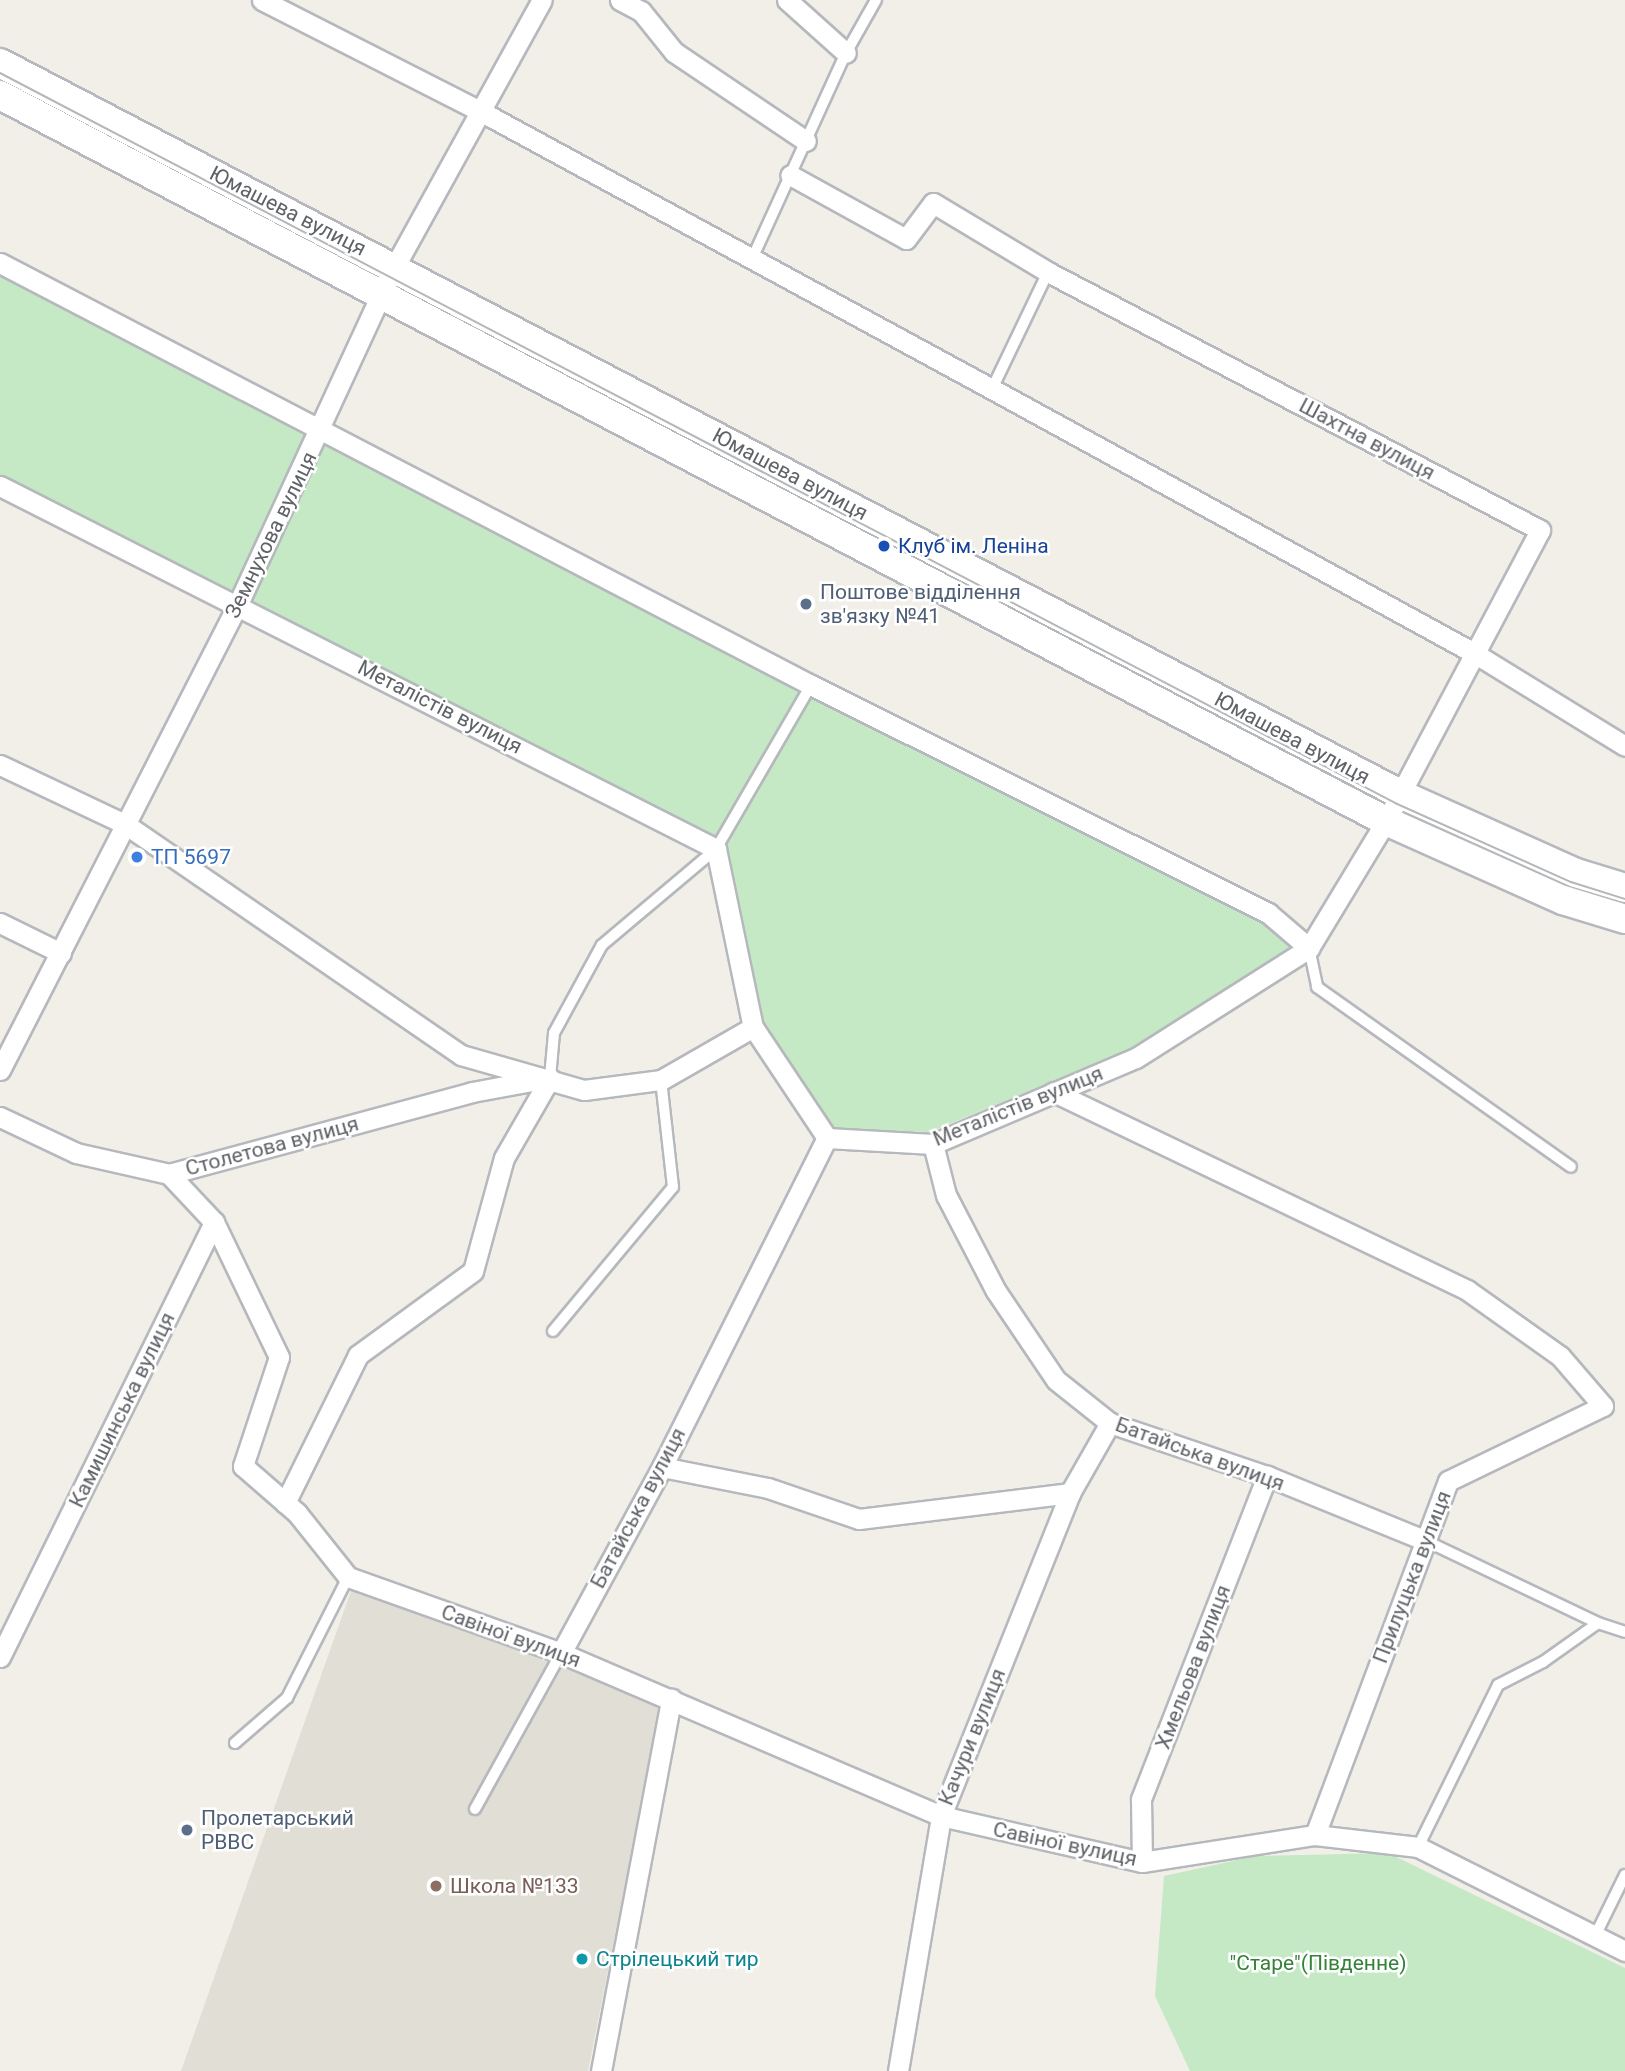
<!DOCTYPE html>
<html>
<head>
<meta charset="utf-8">
<style>
	body { margin:0 }
	#map { position:relative; width:1625px; height:2071px; overflow:hidden; background:#f1efe8; font-family:Roboto,sans-serif }
	div>[style] { position:absolute }
	.education>* { inset:0; background:#e1ded6 }
	.green>* { inset:0; background:#c5e8c5 }
	.roads { filter:drop-shadow(2px 0 #b5b8bc) drop-shadow(-2px 0 #b5b8bc) drop-shadow(0 2px #b5b8bc) drop-shadow(0 -2px #b5b8bc) }
	.service>* { height:10px; margin:-5px; padding:0 5px; transform-origin:5px; border-radius:5px; background:#fff }
	.minor>* { height:19px; margin:-9.5px; padding:0 9.5px; transform-origin:9.5px; border-radius:9.5px; background:#fff }
	.secondary>* { height:28px; margin:-14px; padding:0 14px; transform-origin:14px; border-radius:14px; background:#fff }
	.tram>* { height:2px; margin:-1px; padding:0 1px; transform-origin:1px; border-radius:1px; background:#b6b7b8 }
	.dots>* { width:19px; height:19px; translate:-50% -50%; box-sizing:border-box; border:4px solid #fff; border-radius:50% }
	span { translate:-50% -50%; white-space:nowrap; text-align:center; line-height:1.15; -webkit-text-stroke:5px #fff; paint-order:stroke }
	.street-label { font-size:21px; color:#5f6368 }
	.transit-label { font-size:21px; color:#164399 }
	.left { translate:0 -50%; text-align:left }
	.service-label { font-size:21px; color:#4e5e75 }
	.shop-label { font-size:21px; color:#366cbe }
	.education-label { font-size:21px; color:#785e54 }
	.culture-label { font-size:21px; color:#0d838f }
	.park-label { font-size:21px; color:#348238 }
</style>
</head>
<body>
<div id="map">
	<div class="education">
		<div style="clip-path:polygon(352px 1588px,662px 1701px,588px 2071px,181px 2071px)"></div>
	</div>
	<div class="green">
		<div style="clip-path:polygon(0 272px,806px 694px,1261px 919px,1293px 947px,1131px 1048px,930px 1132px,832px 1129px,762px 1022px,723px 841px,0 476px)"></div>
		<div style="clip-path:polygon(1388px 1853px,1625px 1968px,1625px 2071px,1190px 2071px,1155px 1996px,1164px 1876px,1256px 1856px)"></div>
	</div>
	<div class="roads">
		<div class="service">
			<div style="left:752px;top:259px;width:226px;rotate:-65.5deg"></div>
			<div style="left:846px;top:53px;width:61px;rotate:-60.5deg"></div>
			<div style="left:992px;top:389px;width:130px;rotate:-64.4deg"></div>
			<div style="left:1309px;top:948px;width:40px;rotate:78deg"></div>
			<div style="left:1317px;top:987px;width:311px;rotate:35.3deg"></div>
			<div style="left:550px;top:1078px;width:45px;rotate:-84.9deg"></div>
			<div style="left:554px;top:1033px;width:100px;rotate:-61.4deg"></div>
			<div style="left:602px;top:945px;width:149px;rotate:-40.1deg"></div>
			<div style="left:716px;top:849px;width:190px;rotate:-59.9deg"></div>
			<div style="left:553px;top:1331px;width:187px;rotate:-50.2deg"></div>
			<div style="left:673px;top:1187px;width:108px;rotate:-96.4deg"></div>
			<div style="left:1426px;top:1541px;width:191px;rotate:25.5deg"></div>
			<div style="left:235px;top:1743px;width:69px;rotate:-40.9deg"></div>
			<div style="left:287px;top:1698px;width:136px;rotate:-63.2deg"></div>
			<div style="left:475px;top:1809px;width:178px;rotate:-61.1deg"></div>
			<div style="left:1418px;top:1847px;width:181px;rotate:-63.7deg"></div>
			<div style="left:1498px;top:1685px;width:51px;rotate:-27.1deg"></div>
			<div style="left:1543px;top:1662px;width:67px;rotate:-35.3deg"></div>
			<div style="left:1598px;top:1623px;width:28px;rotate:18deg"></div>
			<div style="left:1595px;top:1936px;width:68px;rotate:-63.8deg"></div>
		</div>
		<div class="minor">
			<div style="left:262px;top:0;width:245px;rotate:27deg"></div>
			<div style="left:480px;top:111px;width:583px;rotate:28.5deg"></div>
			<div style="left:992px;top:389px;width:550px;rotate:28.71deg"></div>
			<div style="left:1474px;top:653px;width:177px;rotate:31.6deg"></div>
			<div style="left:620px;top:0;width:24px;rotate:28deg"></div>
			<div style="left:641px;top:11px;width:53px;rotate:51.2deg"></div>
			<div style="left:674px;top:52px;width:159px;rotate:34deg"></div>
			<div style="left:787px;top:0;width:79px;rotate:41.9deg"></div>
			<div style="left:0;top:263px;width:914px;rotate:27.49deg"></div>
			<div style="left:811px;top:685px;width:511px;rotate:26.51deg"></div>
			<div style="left:1268px;top:913px;width:54px;rotate:40.5deg"></div>
			<div style="left:0;top:486px;width:803px;rotate:26.88deg"></div>
			<div style="left:716px;top:849px;width:182px;rotate:78.3deg"></div>
			<div style="left:753px;top:1027px;width:133px;rotate:56.3deg"></div>
			<div style="left:827px;top:1138px;width:106px;rotate:3.2deg"></div>
			<div style="left:933px;top:1144px;width:220px;rotate:-23deg"></div>
			<div style="left:1136px;top:1058px;width:205px;rotate:-32.4deg"></div>
			<div style="left:1309px;top:948px;width:149px;rotate:-58.8deg"></div>
			<div style="left:1386px;top:821px;width:329px;rotate:-62.1deg"></div>
			<div style="left:1540px;top:530px;width:556px;rotate:-152.33deg"></div>
			<div style="left:1048px;top:272px;width:134px;rotate:-149deg"></div>
			<div style="left:933px;top:203px;width:45px;rotate:126.9deg"></div>
			<div style="left:906px;top:239px;width:132px;rotate:-151.1deg"></div>
			<div style="left:0;top:765px;width:138px;rotate:25.3deg"></div>
			<div style="left:125px;top:824px;width:408px;rotate:34.5deg"></div>
			<div style="left:461px;top:1055px;width:128px;rotate:15.9deg"></div>
			<div style="left:584px;top:1090px;width:78px;rotate:-7.4deg"></div>
			<div style="left:661px;top:1080px;width:106px;rotate:-29.9deg"></div>
			<div style="left:0;top:923px;width:68px;rotate:26.2deg"></div>
			<div style="left:0;top:1070px;width:523px;rotate:-62.95deg"></div>
			<div style="left:238px;top:604px;width:362px;rotate:-65.2deg"></div>
			<div style="left:390px;top:275px;width:314px;rotate:-61.1deg"></div>
			<div style="left:1054px;top:1092px;width:458px;rotate:25.6deg"></div>
			<div style="left:1467px;top:1290px;width:114px;rotate:35.4deg"></div>
			<div style="left:1560px;top:1356px;width:66px;rotate:49.3deg"></div>
			<div style="left:1603px;top:1406px;width:172px;rotate:154.2deg"></div>
			<div style="left:1448px;top:1481px;width:378px;rotate:110.6deg"></div>
			<div style="left:0;top:1117px;width:84px;rotate:25.3deg"></div>
			<div style="left:76px;top:1153px;width:95px;rotate:12.7deg"></div>
			<div style="left:169px;top:1174px;width:314px;rotate:-15.1deg"></div>
			<div style="left:472px;top:1092px;width:71px;rotate:-10.5deg"></div>
			<div style="left:933px;top:1144px;width:53px;rotate:75.7deg"></div>
			<div style="left:946px;top:1195px;width:108px;rotate:62.5deg"></div>
			<div style="left:996px;top:1291px;width:107px;rotate:56deg"></div>
			<div style="left:1056px;top:1380px;width:69px;rotate:38.5deg"></div>
			<div style="left:1110px;top:1423px;width:166px;rotate:18.7deg"></div>
			<div style="left:1267px;top:1476px;width:172px;rotate:22.2deg"></div>
			<div style="left:214px;top:1222px;width:150px;rotate:64.3deg"></div>
			<div style="left:279px;top:1357px;width:115px;rotate:108.3deg"></div>
			<div style="left:243px;top:1466px;width:72px;rotate:41deg"></div>
			<div style="left:297px;top:1513px;width:82px;rotate:51.4deg"></div>
			<div style="left:348px;top:1577px;width:226px;rotate:19.6deg"></div>
			<div style="left:561px;top:1653px;width:413px;rotate:23.2deg"></div>
			<div style="left:941px;top:1816px;width:206px;rotate:12.9deg"></div>
			<div style="left:1142px;top:1862px;width:175px;rotate:-8.9deg"></div>
			<div style="left:1315px;top:1835px;width:104px;rotate:6.6deg"></div>
			<div style="left:1418px;top:1847px;width:232px;rotate:26.7deg"></div>
			<div style="left:662px;top:1467px;width:108px;rotate:11.2deg"></div>
			<div style="left:768px;top:1488px;width:96px;rotate:18.8deg"></div>
			<div style="left:859px;top:1519px;width:213px;rotate:-7deg"></div>
			<div style="left:285px;top:1503px;width:165px;rotate:-63.7deg"></div>
			<div style="left:358px;top:1355px;width:142px;rotate:-36.1deg"></div>
			<div style="left:473px;top:1271px;width:117px;rotate:-74.7deg"></div>
			<div style="left:504px;top:1158px;width:92px;rotate:-60.1deg"></div>
			<div style="left:561px;top:1653px;width:212px;rotate:-61.5deg"></div>
			<div style="left:662px;top:1467px;width:368px;rotate:-63.4deg"></div>
			<div style="left:0;top:1657px;width:485px;rotate:-63.8deg"></div>
			<div style="left:214px;top:1222px;width:66px;rotate:-133.2deg"></div>
			<div style="left:1142px;top:1862px;width:63px;rotate:-90.9deg"></div>
			<div style="left:1141px;top:1799px;width:347px;rotate:-68.7deg"></div>
			<div style="left:601px;top:2071px;width:379px;rotate:-79.3deg"></div>
			<div style="left:898px;top:2071px;width:259px;rotate:-80.4deg"></div>
			<div style="left:941px;top:1816px;width:348px;rotate:-68.2deg"></div>
			<div style="left:1070px;top:1493px;width:81px;rotate:-60.3deg"></div>
		</div>
		<div class="secondary">
			<div style="left:0;top:63px;width:1579px;rotate:27.57deg"></div>
			<div style="left:1400px;top:794px;width:193px;rotate:24.2deg"></div>
			<div style="left:1576px;top:873px;width:51px;rotate:17deg"></div>
			<div style="left:0;top:95px;width:1565px;rotate:27.65deg"></div>
			<div style="left:1386px;top:821px;width:194px;rotate:24.1deg"></div>
			<div style="left:1563px;top:900px;width:65px;rotate:17deg"></div>
		</div>
	</div>
	<div class="tram">
		<div style="left:0;top:73px;width:1574px;rotate:27.62deg"></div>
		<div style="left:1395px;top:803px;width:193px;rotate:24.2deg"></div>
		<div style="left:1571px;top:882px;width:57px;rotate:17.5deg"></div>
	</div>
	<div class="dots">
		<div style="left:884px;top:546px;background:#1a4fb4"></div>
		<div style="left:806px;top:604px;background:#5c6f8a"></div>
		<div style="left:137px;top:857px;background:#3f7fe0"></div>
		<div style="left:187px;top:1830px;background:#5c6f8a"></div>
		<div style="left:436px;top:1886px;background:#8d6e63"></div>
		<div style="left:582px;top:1959px;background:#0f9aa8"></div>
	</div>
	<div class="street-label">
		<span style="left:288px;top:211px;rotate:27deg">Юмашева вулиця</span>
		<span style="left:1367px;top:439px;rotate:28deg">Шахтна вулиця</span>
		<span style="left:790px;top:474px;rotate:28deg">Юмашева вулиця</span>
		<span style="left:271px;top:535px;rotate:-64deg">Земнухова вулиця</span>
		<span style="left:440px;top:707px;rotate:27deg">Металістів вулиця</span>
		<span style="left:1292px;top:738px;rotate:28deg">Юмашева вулиця</span>
		<span style="left:1018px;top:1106px;rotate:-22deg">Металістів вулиця</span>
		<span style="left:272px;top:1146px;rotate:-15deg">Столетова вулиця</span>
		<span style="left:122px;top:1410px;rotate:-64deg">Камишинська вулиця</span>
		<span style="left:1200px;top:1454px;rotate:20deg">Батайська вулиця</span>
		<span style="left:638px;top:1508px;rotate:-62deg">Батайська вулиця</span>
		<span style="left:1412px;top:1577px;rotate:-69deg">Прилуцька вулиця</span>
		<span style="left:511px;top:1636px;rotate:20deg">Савіної вулиця</span>
		<span style="left:1193px;top:1667px;rotate:-69deg">Хмельова вулиця</span>
		<span style="left:972px;top:1737px;rotate:-68deg">Качури вулиця</span>
		<span style="left:1065px;top:1844px;rotate:12deg">Савіної вулиця</span>
	</div>
	<div class="transit-label">
		<span class="left" style="left:898px;top:546px">Клуб ім. Леніна</span>
	</div>
	<div class="service-label">
		<span class="left" style="left:820px;top:604px">Поштове відділення<br>зв'язку №41</span>
		<span class="left" style="left:201px;top:1830px">Пролетарський<br>РВВС</span>
	</div>
	<div class="shop-label">
		<span class="left" style="left:151px;top:857px">ТП 5697</span>
	</div>
	<div class="education-label">
		<span class="left" style="left:450px;top:1886px">Школа №133</span>
	</div>
	<div class="culture-label">
		<span class="left" style="left:596px;top:1959px">Стрілецький тир</span>
	</div>
	<div class="park-label">
		<span style="left:1318px;top:1963px">"Старе"(Південне)</span>
	</div>
</div>
</body>
</html>
